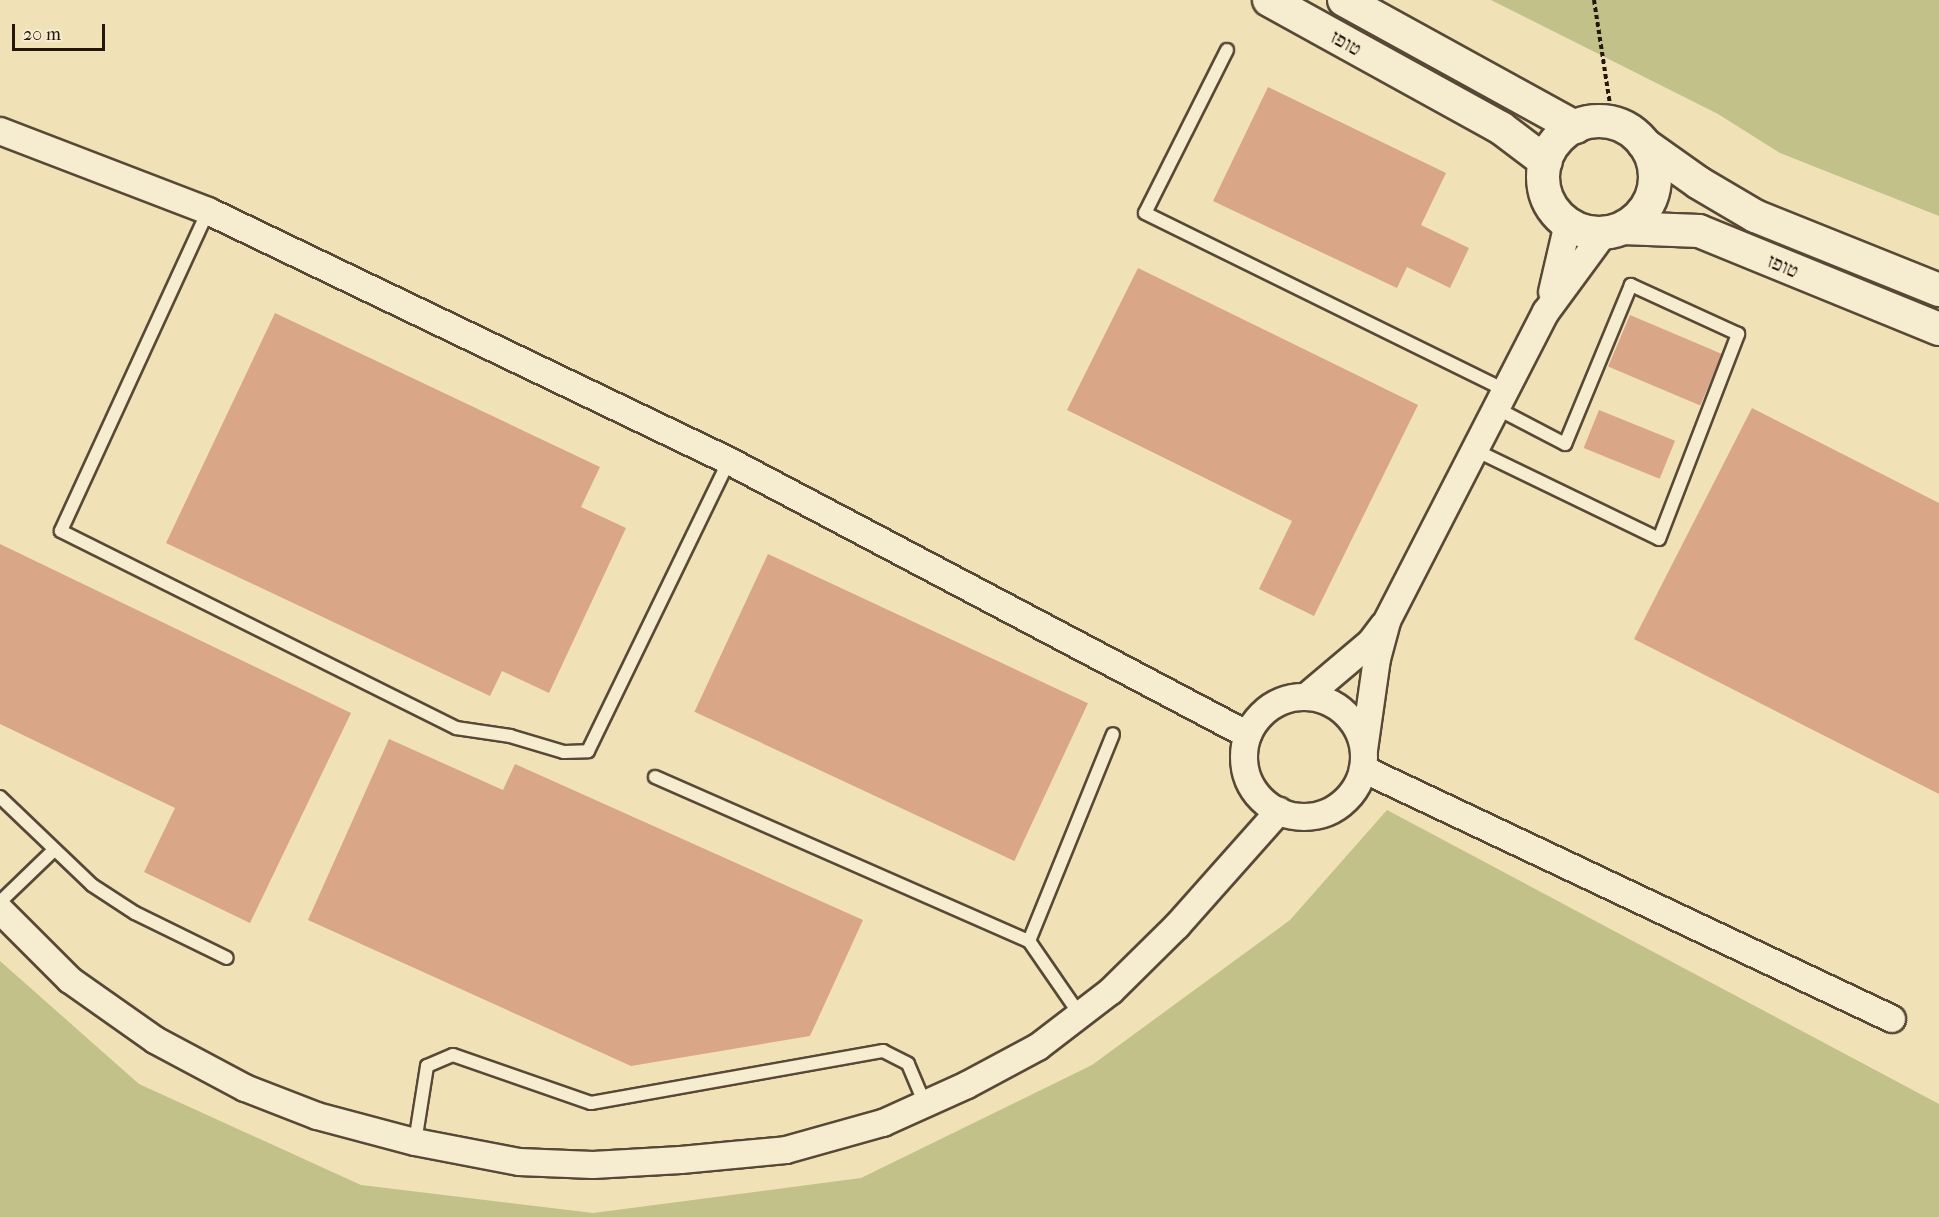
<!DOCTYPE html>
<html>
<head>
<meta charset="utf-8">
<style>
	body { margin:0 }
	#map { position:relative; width:1939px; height:1217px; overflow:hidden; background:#f1e1b7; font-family:"IM FELL French Canon","Frank Ruhl Libre",serif }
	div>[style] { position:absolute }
	.green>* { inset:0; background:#c2c189 }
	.building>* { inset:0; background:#daa688; transform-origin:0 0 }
	.path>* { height:4px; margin-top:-2px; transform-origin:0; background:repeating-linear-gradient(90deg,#24160b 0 4.5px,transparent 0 7.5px) }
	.roads { filter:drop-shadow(2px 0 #574936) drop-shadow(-2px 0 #574936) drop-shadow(0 2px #574936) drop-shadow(0 -2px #574936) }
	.service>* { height:12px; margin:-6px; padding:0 6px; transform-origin:6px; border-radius:6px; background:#f6ecd0 }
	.minor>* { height:26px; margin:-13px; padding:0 13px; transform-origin:13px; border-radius:13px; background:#f6ecd0 }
	.minor>.ring { margin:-13px; padding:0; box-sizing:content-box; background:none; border:26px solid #f6ecd0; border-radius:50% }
	.tertiary>* { height:32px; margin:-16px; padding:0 16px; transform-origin:16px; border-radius:16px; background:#f6ecd0 }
	.tertiary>.ring { margin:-16px; padding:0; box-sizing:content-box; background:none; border:32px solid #f6ecd0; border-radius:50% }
	span { translate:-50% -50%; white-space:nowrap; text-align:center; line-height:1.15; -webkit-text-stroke:4.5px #f6ecd0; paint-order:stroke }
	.street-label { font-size:20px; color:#24160b }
	.scale { position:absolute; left:12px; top:24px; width:93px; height:27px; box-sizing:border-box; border:3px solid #24160b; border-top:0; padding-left:8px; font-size:18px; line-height:21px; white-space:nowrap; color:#24160b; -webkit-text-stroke:4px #f6ecd0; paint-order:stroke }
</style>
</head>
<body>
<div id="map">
	<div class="green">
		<div style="clip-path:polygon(1491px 0,1939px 0,1939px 216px,1780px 153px,1718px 114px)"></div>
		<div style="clip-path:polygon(1387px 810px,1939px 1104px,1939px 1217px,0 1217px,0 961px,139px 1084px,361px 1185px,593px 1213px,861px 1178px,1092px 1065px,1290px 920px)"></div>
	</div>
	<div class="building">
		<div style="clip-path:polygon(1268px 87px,1446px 173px,1421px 225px,1469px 248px,1450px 288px,1407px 267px,1397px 288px,1213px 201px)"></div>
		<div style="clip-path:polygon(1138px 268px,1418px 405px,1314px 616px,1259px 589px,1292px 521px,1067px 410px)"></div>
		<div style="clip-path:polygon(275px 313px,600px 467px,581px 507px,626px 528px,549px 693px,502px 671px,490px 696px,166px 543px)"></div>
		<div style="left:1630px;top:315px;width:100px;height:56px;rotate:23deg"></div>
		<div style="clip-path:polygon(1752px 408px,1939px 503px,1939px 794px,1634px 639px)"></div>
		<div style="left:1599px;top:410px;width:82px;height:41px;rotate:22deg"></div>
		<div style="clip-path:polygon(0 544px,351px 713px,250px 923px,144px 872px,175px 808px,0 724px)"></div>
		<div style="left:768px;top:554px;width:353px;height:174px;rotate:25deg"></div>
		<div style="clip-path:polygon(389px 739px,503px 790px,515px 764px,863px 920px,810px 1036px,631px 1066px,308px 920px)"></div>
	</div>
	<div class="path">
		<div style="left:1594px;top:0;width:125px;rotate:81.3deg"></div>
	</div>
	<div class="roads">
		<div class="service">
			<div style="left:1227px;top:50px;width:182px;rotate:116.7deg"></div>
			<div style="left:1145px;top:213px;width:402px;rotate:26.2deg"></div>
			<div style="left:208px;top:211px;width:352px;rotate:114.7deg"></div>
			<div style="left:61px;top:531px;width:441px;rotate:26.5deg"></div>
			<div style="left:456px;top:728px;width:55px;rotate:8.4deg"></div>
			<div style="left:510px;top:736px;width:56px;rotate:16.5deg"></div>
			<div style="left:564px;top:752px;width:24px;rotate:-2deg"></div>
			<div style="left:588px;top:751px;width:322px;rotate:-64.1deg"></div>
			<div style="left:1475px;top:450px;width:204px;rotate:25.8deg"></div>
			<div style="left:1659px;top:539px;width:220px;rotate:-68.9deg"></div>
			<div style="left:1738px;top:334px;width:118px;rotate:-155.4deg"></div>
			<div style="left:1631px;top:285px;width:172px;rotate:112.5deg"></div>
			<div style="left:1565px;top:444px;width:78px;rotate:-152.4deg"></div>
			<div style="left:655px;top:777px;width:408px;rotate:23.7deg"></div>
			<div style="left:1029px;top:941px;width:90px;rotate:55.4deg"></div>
			<div style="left:0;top:797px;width:127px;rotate:43.7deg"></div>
			<div style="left:92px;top:885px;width:51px;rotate:33.1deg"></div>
			<div style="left:135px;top:913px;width:102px;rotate:26.1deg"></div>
			<div style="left:0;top:902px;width:74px;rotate:-43.9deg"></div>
			<div style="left:1029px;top:941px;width:223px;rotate:-67.9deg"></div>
			<div style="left:415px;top:1142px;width:77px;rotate:-81deg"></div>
			<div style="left:427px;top:1066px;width:28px;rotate:-23deg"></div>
			<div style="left:453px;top:1055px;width:146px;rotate:19.2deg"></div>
			<div style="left:591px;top:1103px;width:297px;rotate:-10.1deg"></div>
			<div style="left:883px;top:1051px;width:28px;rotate:27deg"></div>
			<div style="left:908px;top:1064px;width:43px;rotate:67deg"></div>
		</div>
		<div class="minor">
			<div style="left:0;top:131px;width:223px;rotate:21deg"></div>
			<div style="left:208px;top:211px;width:578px;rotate:25.63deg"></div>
			<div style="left:729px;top:461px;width:587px;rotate:27.83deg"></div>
			<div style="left:1552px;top:292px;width:71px;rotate:-76.9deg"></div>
			<div style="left:1306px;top:697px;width:84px;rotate:-40.2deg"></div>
			<div style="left:1370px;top:643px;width:21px;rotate:-53deg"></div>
			<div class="ring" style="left:1244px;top:697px;width:94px;height:94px"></div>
			<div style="left:1364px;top:750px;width:92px;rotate:-81.9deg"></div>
			<div style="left:1377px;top:659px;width:39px;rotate:-75deg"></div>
			<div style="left:1387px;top:621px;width:348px;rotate:-62.8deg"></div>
			<div style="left:1546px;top:312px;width:98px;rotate:-53.7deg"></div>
			<div style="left:1363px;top:769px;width:585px;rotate:25.29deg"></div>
			<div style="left:0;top:910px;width:99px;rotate:45deg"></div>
			<div style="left:70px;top:980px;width:104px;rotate:35.2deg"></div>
			<div style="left:155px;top:1040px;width:102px;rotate:28.1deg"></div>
			<div style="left:245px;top:1088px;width:77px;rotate:21.3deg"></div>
			<div style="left:317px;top:1116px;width:101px;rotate:14.9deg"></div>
			<div style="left:415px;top:1142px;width:106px;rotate:10.9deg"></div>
			<div style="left:519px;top:1162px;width:74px;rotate:2.3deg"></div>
			<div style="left:593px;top:1165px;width:88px;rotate:-3.3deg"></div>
			<div style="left:681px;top:1160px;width:105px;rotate:-5.4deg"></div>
			<div style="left:786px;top:1150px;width:101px;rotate:-15.6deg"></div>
			<div style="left:883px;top:1123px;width:92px;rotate:-24.3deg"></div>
			<div style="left:967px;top:1085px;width:81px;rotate:-28.2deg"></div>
			<div style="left:1038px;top:1047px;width:92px;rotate:-37.5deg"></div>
			<div style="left:1111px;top:991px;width:93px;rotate:-44.6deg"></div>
			<div style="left:1177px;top:926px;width:154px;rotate:-48.4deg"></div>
		</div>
		<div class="tertiary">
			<div style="left:1269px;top:0;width:265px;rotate:28.9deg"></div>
			<div style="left:1501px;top:128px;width:56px;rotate:37.1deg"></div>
			<div style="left:1344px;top:0;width:264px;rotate:28.8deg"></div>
			<div class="ring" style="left:1543px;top:121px;width:80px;height:80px"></div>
			<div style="left:1644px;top:144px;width:67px;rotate:35.3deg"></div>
			<div style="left:1699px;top:183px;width:65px;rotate:30.5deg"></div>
			<div style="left:1755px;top:216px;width:198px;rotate:21.9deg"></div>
			<div style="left:1623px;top:228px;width:76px;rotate:2.3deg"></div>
			<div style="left:1699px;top:231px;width:259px;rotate:22.2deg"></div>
		</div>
	</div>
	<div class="street-label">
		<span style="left:1346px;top:43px;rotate:29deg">טופז</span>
		<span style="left:1783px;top:266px;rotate:23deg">טופז</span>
	</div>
	<div class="scale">20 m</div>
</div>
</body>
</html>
